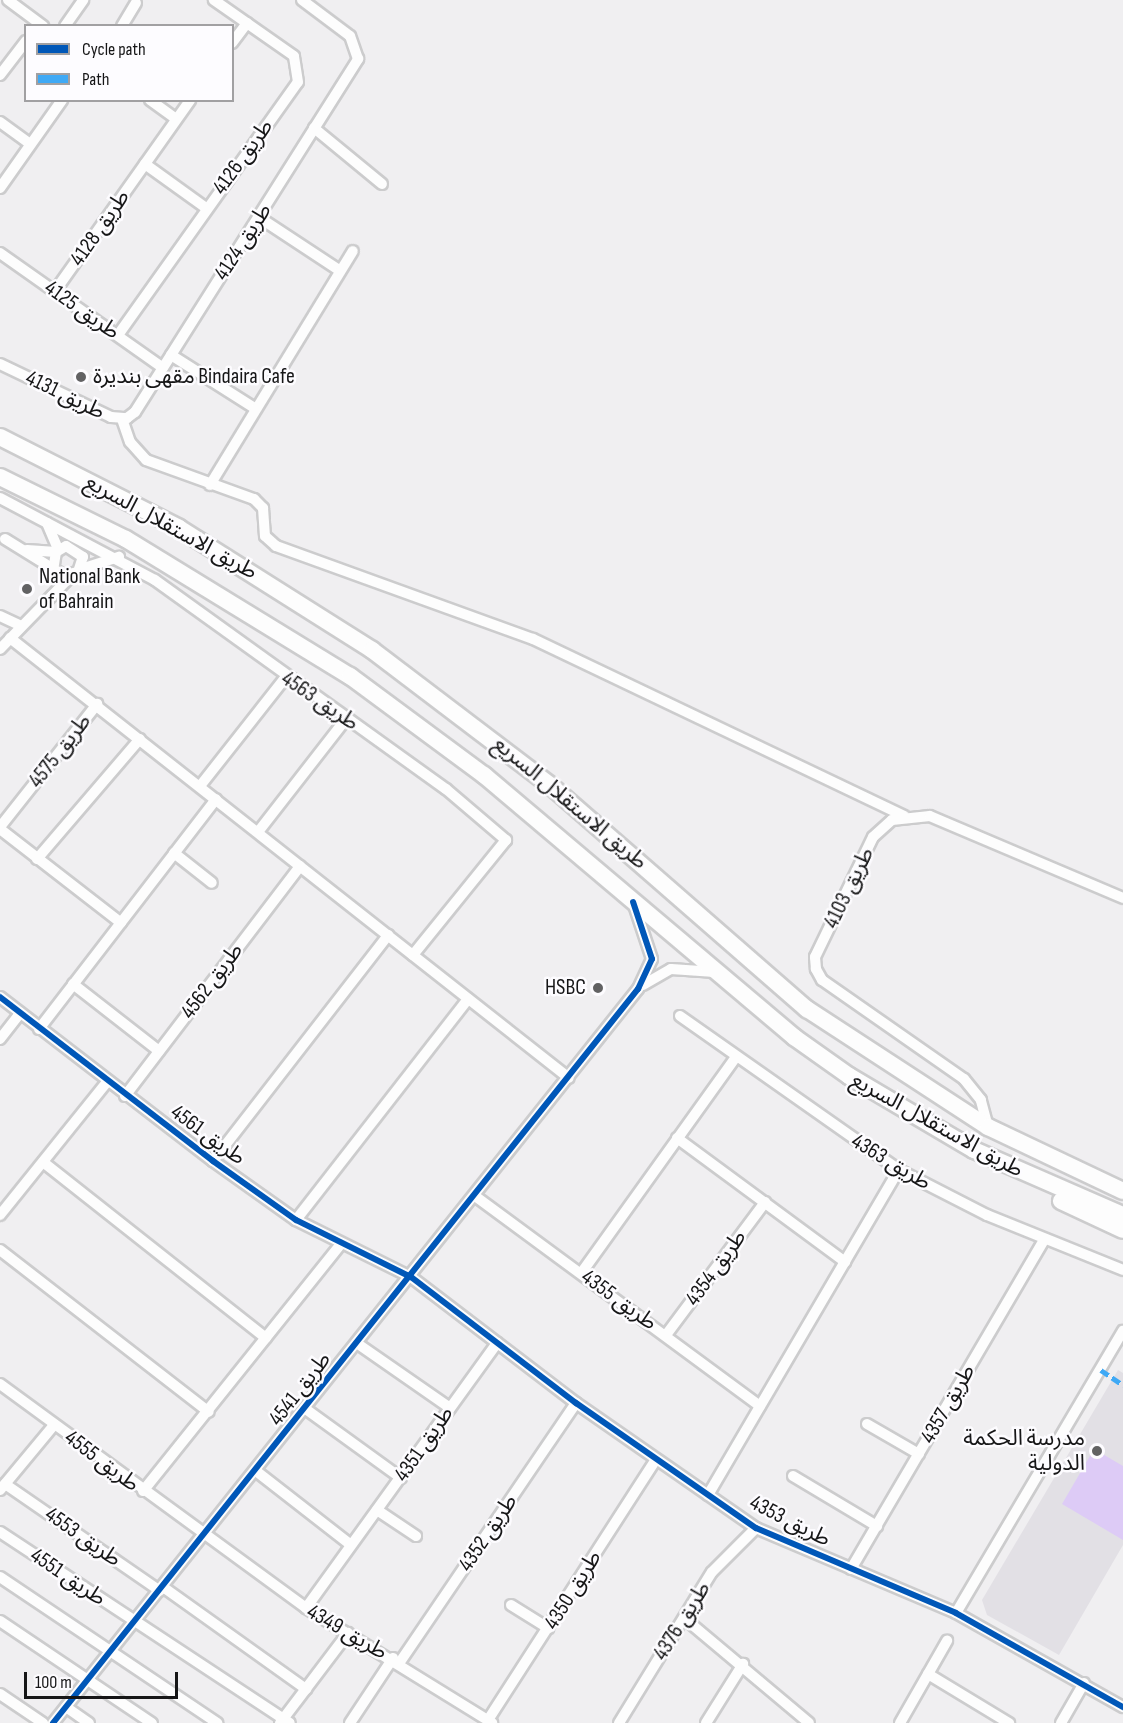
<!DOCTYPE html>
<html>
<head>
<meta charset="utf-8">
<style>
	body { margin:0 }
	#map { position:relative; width:1123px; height:1723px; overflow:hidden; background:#f0eff1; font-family:"Sofia Sans Condensed","Noto Sans Arabic",sans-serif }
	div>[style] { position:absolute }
	.built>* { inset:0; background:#e2e0e5 }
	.green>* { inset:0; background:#ddcbf6 }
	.roads { filter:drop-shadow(2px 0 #cccccd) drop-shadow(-2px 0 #cccccd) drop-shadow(0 2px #cccccd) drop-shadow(0 -2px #cccccd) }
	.minor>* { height:10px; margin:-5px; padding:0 5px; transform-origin:5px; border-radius:5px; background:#fdfdfd }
	.primary>* { height:16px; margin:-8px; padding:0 8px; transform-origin:8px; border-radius:8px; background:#fdfdfd }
	.quiet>* { height:4.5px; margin-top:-2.25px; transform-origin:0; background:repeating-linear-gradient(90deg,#3fa9f5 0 9px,transparent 0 13.5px) }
	.cycleway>* { height:6px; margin:-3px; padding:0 3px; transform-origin:3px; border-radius:3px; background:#0057b8 }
	.dots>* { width:16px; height:16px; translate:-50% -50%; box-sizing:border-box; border:3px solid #fdfcff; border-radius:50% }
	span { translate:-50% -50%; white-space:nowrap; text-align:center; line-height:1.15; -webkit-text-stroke:5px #fdfcff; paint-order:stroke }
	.street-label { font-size:22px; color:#161617 }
	.poi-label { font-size:22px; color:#161617 }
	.left { translate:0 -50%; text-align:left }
	.right { translate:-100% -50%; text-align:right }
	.legend { position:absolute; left:24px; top:24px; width:210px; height:78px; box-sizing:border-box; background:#fdfcff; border:2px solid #a1a0a2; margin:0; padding:8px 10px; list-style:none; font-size:18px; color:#161617 }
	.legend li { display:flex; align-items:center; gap:12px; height:30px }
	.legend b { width:30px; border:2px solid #a1a0a2 }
	.scale { position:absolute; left:24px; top:1672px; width:154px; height:27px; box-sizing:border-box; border:3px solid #161617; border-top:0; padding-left:8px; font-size:18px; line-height:21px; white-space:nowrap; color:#161617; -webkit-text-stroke:4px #fdfcff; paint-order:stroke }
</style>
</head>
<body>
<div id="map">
	<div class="built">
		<div style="clip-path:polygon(1118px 1370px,1123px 1373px,1123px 1545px,1059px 1655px,987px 1615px,982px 1600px)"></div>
	</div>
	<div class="green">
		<div style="clip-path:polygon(1094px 1449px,1123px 1466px,1123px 1540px,1062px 1504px)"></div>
	</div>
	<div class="roads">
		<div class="minor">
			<div style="left:8px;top:0;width:44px;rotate:36.6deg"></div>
			<div style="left:65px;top:26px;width:32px;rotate:-55deg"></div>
			<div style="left:122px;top:26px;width:27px;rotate:-59deg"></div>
			<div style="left:232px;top:43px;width:25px;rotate:-53deg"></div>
			<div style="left:0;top:75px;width:43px;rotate:-52.6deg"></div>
			<div style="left:150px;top:100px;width:32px;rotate:36deg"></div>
			<div style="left:0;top:122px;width:37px;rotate:36deg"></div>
			<div style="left:314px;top:128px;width:88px;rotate:39.5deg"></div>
			<div style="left:145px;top:164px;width:75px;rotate:35.8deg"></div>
			<div style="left:0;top:188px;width:108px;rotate:-54.8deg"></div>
			<div style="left:260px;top:218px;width:95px;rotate:33.4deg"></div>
			<div style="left:0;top:253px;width:199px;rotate:35.2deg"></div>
			<div style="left:55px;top:291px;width:234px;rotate:-54.7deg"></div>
			<div style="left:118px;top:335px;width:310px;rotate:-54.6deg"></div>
			<div style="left:298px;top:82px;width:26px;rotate:-99deg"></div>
			<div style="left:294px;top:56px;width:98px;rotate:-145deg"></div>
			<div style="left:171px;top:355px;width:97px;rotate:32.4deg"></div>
			<div style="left:0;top:364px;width:123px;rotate:25.5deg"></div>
			<div style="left:111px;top:417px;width:16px;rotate:4deg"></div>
			<div style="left:127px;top:418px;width:10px;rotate:-37deg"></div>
			<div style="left:135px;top:412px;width:418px;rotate:-57.7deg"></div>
			<div style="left:358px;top:59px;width:24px;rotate:-109deg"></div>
			<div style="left:350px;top:36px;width:60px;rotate:-143.1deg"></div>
			<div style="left:122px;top:419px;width:24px;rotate:71deg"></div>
			<div style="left:130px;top:442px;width:24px;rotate:48deg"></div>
			<div style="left:146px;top:460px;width:115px;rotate:19.9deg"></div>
			<div style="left:254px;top:499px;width:13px;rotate:45deg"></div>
			<div style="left:263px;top:508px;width:28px;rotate:86deg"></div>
			<div style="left:265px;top:536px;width:15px;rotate:42deg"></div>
			<div style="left:276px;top:546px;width:273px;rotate:19.9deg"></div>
			<div style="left:533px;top:639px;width:411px;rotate:25.5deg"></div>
			<div style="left:210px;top:485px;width:274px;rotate:-58.6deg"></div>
			<div style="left:0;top:498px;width:175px;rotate:27.9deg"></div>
			<div style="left:155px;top:580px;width:358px;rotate:35.7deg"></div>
			<div style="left:446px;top:789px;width:79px;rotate:40.4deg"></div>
			<div style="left:506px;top:840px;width:148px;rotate:129deg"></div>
			<div style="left:47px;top:523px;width:28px;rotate:67deg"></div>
			<div style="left:5px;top:539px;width:68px;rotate:31.8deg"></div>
			<div style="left:63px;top:575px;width:15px;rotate:-11deg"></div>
			<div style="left:78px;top:572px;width:16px;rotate:-72deg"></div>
			<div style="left:83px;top:557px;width:20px;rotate:-147deg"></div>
			<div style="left:66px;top:546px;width:12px;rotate:149deg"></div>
			<div style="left:56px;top:552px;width:13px;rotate:99deg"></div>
			<div style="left:27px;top:550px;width:29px;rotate:4deg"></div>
			<div style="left:81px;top:569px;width:40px;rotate:-18deg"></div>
			<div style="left:0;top:616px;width:23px;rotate:25deg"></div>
			<div style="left:10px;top:638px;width:711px;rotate:38.21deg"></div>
			<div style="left:0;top:649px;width:102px;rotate:-45.8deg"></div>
			<div style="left:200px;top:786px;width:137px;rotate:-51.8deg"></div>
			<div style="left:0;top:827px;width:157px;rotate:-51.7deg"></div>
			<div style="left:0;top:829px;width:153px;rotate:37.8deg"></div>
			<div style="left:258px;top:832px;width:143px;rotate:-52.1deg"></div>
			<div style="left:174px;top:853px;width:48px;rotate:38.3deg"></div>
			<div style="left:37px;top:859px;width:158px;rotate:-49.4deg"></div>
			<div style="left:73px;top:984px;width:109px;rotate:37.9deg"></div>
			<div style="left:643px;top:985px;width:32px;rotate:-30deg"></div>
			<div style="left:671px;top:969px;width:44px;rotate:3.9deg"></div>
			<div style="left:0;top:997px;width:269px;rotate:37.6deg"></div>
			<div style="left:213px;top:1161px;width:102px;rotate:35.4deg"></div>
			<div style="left:296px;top:1220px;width:128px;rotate:26.4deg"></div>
			<div style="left:411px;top:1277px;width:208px;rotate:37.4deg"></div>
			<div style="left:576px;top:1403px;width:219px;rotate:34.8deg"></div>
			<div style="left:756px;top:1528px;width:217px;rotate:23deg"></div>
			<div style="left:956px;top:1613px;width:192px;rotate:29.4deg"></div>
			<div style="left:680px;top:1016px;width:268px;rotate:35.1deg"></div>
			<div style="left:899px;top:1170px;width:99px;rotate:27.1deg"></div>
			<div style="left:987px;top:1215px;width:147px;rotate:22deg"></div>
			<div style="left:39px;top:1029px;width:290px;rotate:-52.4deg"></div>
			<div style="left:0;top:1039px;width:33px;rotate:-52deg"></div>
			<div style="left:125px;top:1096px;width:289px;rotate:-52.7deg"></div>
			<div style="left:988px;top:1127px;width:28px;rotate:-105deg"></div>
			<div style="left:981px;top:1100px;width:27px;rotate:-129deg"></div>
			<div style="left:964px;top:1079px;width:173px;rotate:-145.1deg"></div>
			<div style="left:822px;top:980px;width:13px;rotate:-119deg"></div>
			<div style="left:816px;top:969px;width:12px;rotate:-95deg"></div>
			<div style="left:815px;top:957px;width:133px;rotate:-64.2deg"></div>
			<div style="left:873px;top:837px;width:25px;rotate:-42deg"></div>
			<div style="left:892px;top:820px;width:38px;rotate:-6deg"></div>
			<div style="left:930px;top:816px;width:210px;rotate:23deg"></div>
			<div style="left:677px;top:1138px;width:209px;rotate:36.4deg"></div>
			<div style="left:213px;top:1161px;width:286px;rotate:-52.2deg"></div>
			<div style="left:43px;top:1162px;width:284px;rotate:38.3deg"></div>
			<div style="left:475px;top:1196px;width:354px;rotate:36.4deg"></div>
			<div style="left:0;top:1215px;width:171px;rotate:-51.2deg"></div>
			<div style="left:296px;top:1220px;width:280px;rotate:-52.1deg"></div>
			<div style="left:0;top:1250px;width:264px;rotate:37.8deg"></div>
			<div style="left:582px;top:1272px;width:264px;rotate:-54.4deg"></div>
			<div style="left:666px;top:1335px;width:166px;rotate:-53.3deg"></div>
			<div style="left:358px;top:1344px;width:112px;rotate:34.8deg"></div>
			<div style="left:0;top:1384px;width:379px;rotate:36.2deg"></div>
			<div style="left:306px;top:1608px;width:219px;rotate:31.7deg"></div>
			<div style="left:307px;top:1410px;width:116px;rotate:35.9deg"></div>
			<div style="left:867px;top:1424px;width:60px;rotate:30deg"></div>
			<div style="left:256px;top:1471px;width:120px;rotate:37.9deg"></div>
			<div style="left:793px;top:1476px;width:98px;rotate:30.8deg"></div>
			<div style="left:5px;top:1484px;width:188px;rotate:34.6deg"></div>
			<div style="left:0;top:1490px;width:85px;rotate:-50.3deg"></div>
			<div style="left:143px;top:1491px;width:317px;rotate:-51.3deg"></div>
			<div style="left:708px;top:1495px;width:377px;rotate:-59.6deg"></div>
			<div style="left:377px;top:1510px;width:47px;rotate:33.7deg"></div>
			<div style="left:0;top:1532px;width:347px;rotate:33.4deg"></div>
			<div style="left:851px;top:1569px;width:381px;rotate:-59.6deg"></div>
			<div style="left:0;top:1577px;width:262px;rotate:33.9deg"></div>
			<div style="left:163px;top:1587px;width:176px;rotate:35.5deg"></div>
			<div style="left:511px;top:1605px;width:44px;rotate:31.9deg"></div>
			<div style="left:306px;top:1608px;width:327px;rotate:-54.2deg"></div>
			<div style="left:956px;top:1613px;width:328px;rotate:-59.4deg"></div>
			<div style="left:684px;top:1618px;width:163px;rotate:40deg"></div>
			<div style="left:0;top:1621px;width:183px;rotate:33.9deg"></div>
			<div style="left:400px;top:1662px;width:313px;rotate:-55.8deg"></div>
			<div style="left:928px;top:1674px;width:95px;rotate:31.2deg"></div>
			<div style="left:0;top:1694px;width:52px;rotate:34deg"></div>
			<div style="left:66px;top:1707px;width:28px;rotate:35deg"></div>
			<div style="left:488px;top:1720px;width:310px;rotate:-57.2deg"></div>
			<div style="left:53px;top:1723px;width:939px;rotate:-51.45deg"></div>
			<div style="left:638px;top:989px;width:33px;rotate:-65deg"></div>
			<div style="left:652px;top:959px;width:57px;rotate:-108.4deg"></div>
			<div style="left:280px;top:1723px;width:113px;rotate:-52.9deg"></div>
			<div style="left:350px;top:1723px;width:78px;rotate:-56.5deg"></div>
			<div style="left:619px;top:1723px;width:177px;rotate:-58.4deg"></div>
			<div style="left:712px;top:1572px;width:62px;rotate:-45deg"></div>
			<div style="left:706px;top:1723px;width:70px;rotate:-57.9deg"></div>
			<div style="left:900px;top:1723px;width:95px;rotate:-60.2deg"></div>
			<div style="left:1061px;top:1723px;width:46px;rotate:-60.1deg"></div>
		</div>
		<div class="primary">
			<div style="left:0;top:437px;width:201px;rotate:26.9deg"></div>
			<div style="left:179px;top:528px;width:228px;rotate:32.3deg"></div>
			<div style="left:372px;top:650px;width:225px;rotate:37.2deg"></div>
			<div style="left:551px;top:786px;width:340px;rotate:41.1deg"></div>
			<div style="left:807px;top:1009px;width:216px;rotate:33.1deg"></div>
			<div style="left:988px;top:1127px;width:149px;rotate:25.4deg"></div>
			<div style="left:0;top:477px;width:140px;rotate:26.2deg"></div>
			<div style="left:126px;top:539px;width:263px;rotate:31.5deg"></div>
			<div style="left:350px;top:676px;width:167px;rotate:36.5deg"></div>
			<div style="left:484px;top:775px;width:406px;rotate:40.2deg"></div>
			<div style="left:794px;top:1037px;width:67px;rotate:35.3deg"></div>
			<div style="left:849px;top:1076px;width:145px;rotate:30.6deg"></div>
			<div style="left:974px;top:1150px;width:163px;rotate:23.6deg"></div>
			<div style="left:1061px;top:1201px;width:68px;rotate:25.1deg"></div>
		</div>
	</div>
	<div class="quiet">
		<div style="left:1101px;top:1370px;width:27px;rotate:34deg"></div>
	</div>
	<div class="cycleway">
		<div style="left:0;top:997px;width:269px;rotate:37.6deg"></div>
		<div style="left:213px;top:1161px;width:102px;rotate:35.4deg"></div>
		<div style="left:296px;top:1220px;width:128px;rotate:26.4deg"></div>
		<div style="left:411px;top:1277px;width:208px;rotate:37.4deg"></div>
		<div style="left:576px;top:1403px;width:219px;rotate:34.8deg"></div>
		<div style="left:756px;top:1528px;width:217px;rotate:23deg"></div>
		<div style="left:956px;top:1613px;width:192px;rotate:29.4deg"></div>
		<div style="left:53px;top:1723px;width:939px;rotate:-51.45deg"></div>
		<div style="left:638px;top:989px;width:33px;rotate:-65deg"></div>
		<div style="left:652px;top:959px;width:60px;rotate:-108.4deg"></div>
	</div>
	<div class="dots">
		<div style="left:81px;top:377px;background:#626263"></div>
		<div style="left:27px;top:589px;background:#626263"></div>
		<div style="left:598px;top:988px;background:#626263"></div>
		<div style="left:1097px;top:1451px;background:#626263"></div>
	</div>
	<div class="street-label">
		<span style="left:243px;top:157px;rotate:-54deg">طريق 4126</span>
		<span style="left:100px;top:228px;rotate:-55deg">طريق 4128</span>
		<span style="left:243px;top:242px;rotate:-57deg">طريق 4124</span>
		<span style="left:82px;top:310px;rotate:35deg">طريق 4125</span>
		<span style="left:65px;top:395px;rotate:26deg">طريق 4131</span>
		<span style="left:171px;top:527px;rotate:29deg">طريق الاستقلال السريع</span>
		<span style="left:320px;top:701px;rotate:34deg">طريق 4563</span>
		<span style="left:60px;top:751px;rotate:-52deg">طريق 4575</span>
		<span style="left:570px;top:803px;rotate:40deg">طريق الاستقلال السريع</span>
		<span style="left:849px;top:888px;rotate:-64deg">طريق 4103</span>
		<span style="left:212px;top:981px;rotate:-53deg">طريق 4562</span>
		<span style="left:937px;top:1125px;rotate:29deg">طريق الاستقلال السريع</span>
		<span style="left:208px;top:1135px;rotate:36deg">طريق 4561</span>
		<span style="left:891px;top:1162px;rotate:31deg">طريق 4363</span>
		<span style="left:716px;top:1268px;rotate:-54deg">طريق 4354</span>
		<span style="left:619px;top:1300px;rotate:36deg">طريق 4355</span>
		<span style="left:300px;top:1389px;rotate:-52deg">طريق 4541</span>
		<span style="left:948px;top:1404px;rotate:-60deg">طريق 4357</span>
		<span style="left:424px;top:1444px;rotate:-55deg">طريق 4351</span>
		<span style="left:102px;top:1461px;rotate:37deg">طريق 4555</span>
		<span style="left:790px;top:1521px;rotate:27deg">طريق 4353</span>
		<span style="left:488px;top:1533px;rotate:-56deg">طريق 4352</span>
		<span style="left:83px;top:1537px;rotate:35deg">طريق 4553</span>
		<span style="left:68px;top:1577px;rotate:34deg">طريق 4551</span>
		<span style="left:573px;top:1590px;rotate:-58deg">طريق 4350</span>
		<span style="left:682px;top:1621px;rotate:-58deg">طريق 4376</span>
		<span style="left:347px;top:1632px;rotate:30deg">طريق 4349</span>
	</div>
	<div class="poi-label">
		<span class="left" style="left:93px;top:377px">مقهى بنديرة Bindaira Cafe</span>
		<span class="left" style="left:39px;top:589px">National Bank<br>of Bahrain</span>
		<span class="right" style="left:586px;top:988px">HSBC</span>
		<span class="right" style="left:1085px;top:1451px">مدرسة الحكمة<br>الدولية</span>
	</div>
	<ul class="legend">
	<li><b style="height:8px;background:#0057b8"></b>Cycle path</li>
	<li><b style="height:8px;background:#3fa9f5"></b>Path</li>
	</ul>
	<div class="scale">100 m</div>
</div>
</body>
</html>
